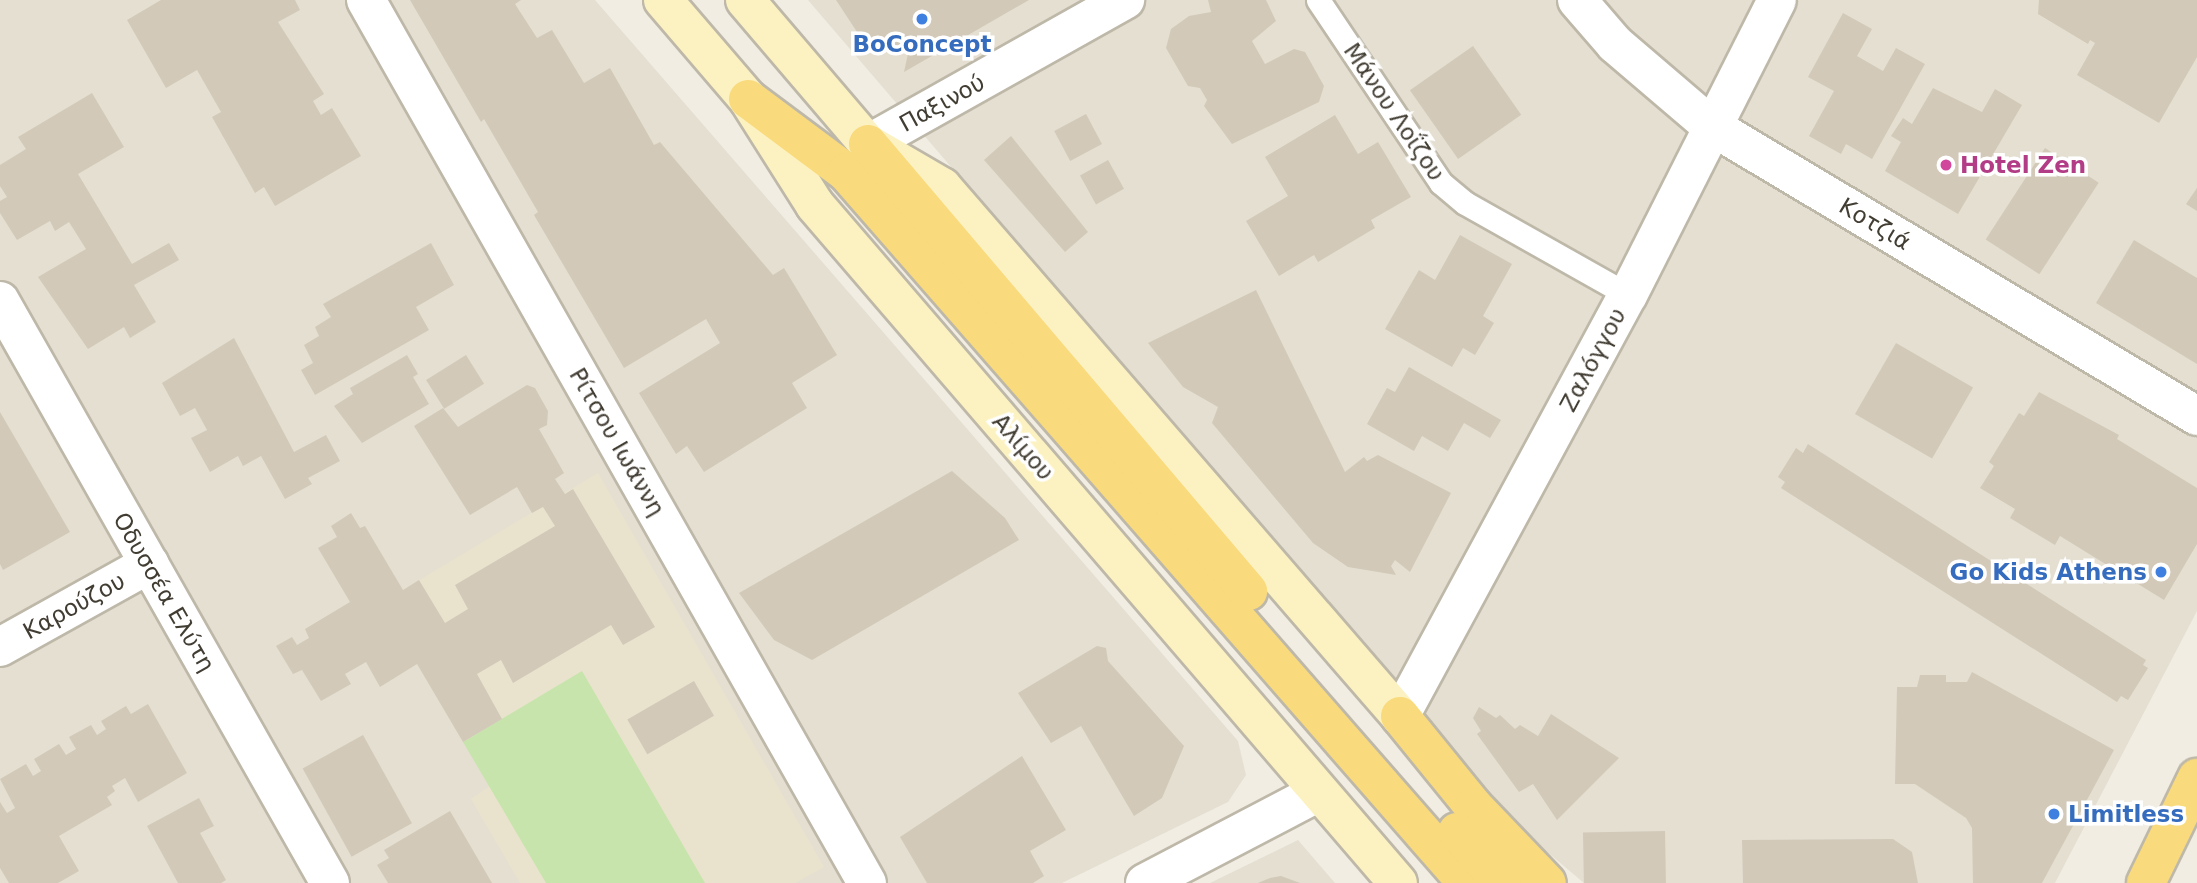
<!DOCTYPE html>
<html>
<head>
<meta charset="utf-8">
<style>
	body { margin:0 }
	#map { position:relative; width:2197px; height:883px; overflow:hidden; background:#f1ede3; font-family:"DejaVu Sans",sans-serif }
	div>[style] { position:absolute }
	.residential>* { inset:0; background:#e4dfd1 }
	.education>* { inset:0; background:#e9e3cd }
	.green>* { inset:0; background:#c7e4ac }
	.building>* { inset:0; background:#d2c9b9; transform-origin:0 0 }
	.roads { filter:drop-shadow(2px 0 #beb8a9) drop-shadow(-2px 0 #beb8a9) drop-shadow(0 2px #beb8a9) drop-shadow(0 -2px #beb8a9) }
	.service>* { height:23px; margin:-11.5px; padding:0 11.5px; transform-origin:11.5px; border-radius:11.5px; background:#fff }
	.minor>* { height:38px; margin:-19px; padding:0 19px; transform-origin:19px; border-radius:19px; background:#fff }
	.secondary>* { height:38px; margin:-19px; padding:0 19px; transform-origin:19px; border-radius:19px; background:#fcf2c1 }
	.trunk>* { height:38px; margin:-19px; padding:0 19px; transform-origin:19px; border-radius:19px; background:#f9da7c }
	.dots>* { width:19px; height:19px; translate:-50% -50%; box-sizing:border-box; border:4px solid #fff; border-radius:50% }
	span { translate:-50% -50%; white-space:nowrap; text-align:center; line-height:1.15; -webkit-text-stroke:7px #fff; paint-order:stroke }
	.shop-label { font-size:23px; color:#366cbe; font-weight:700 }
	.right { translate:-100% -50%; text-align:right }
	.left { translate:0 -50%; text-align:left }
	.street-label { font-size:23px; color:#423d33 }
	.hotel-label { font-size:23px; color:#b23c85; font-weight:700 }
</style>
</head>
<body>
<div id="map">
	<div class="residential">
		<div style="clip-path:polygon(0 0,595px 0,1238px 741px,1246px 775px,1228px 802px,1062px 883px,0 883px)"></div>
		<div style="clip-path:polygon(808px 0,2197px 0,2197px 611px,2055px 883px,1584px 883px,1514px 824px)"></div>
		<div style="clip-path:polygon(1298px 840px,1335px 883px,1210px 883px)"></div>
	</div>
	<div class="education">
		<div style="clip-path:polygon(598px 473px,824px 867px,795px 883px,520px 883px,471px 799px,490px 786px,381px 603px)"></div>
	</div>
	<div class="green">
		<div style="clip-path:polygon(582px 671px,705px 883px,546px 883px,463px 742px)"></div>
	</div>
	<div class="building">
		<div style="clip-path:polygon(161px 0,295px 0,300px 10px,278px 22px,324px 94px,313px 101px,321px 115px,332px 108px,361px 156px,275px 206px,264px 187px,255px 193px,212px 117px,221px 112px,197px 70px,166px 88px,127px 20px)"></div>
		<div style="clip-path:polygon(410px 0,521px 0,515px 4px,537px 38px,552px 30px,584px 83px,610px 68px,654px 145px,660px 142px,773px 275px,784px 268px,837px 355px,792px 383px,807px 408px,704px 472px,687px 446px,676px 454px,639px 393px,720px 343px,706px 319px,624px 368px,534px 215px,538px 212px,484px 119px,481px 122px)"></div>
		<div style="clip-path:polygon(836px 0,1029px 0,904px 72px,909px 49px,861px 38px)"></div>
		<div style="clip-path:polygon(1208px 0,1266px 0,1276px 21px,1252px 41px,1265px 64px,1294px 49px,1305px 52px,1324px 86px,1319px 102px,1232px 144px,1204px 106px,1207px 100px,1200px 88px,1188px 86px,1166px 48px,1171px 29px,1189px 16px,1211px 12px)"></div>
		<div style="clip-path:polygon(2039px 0,2197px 0,2197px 57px,2159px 123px,2077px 75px,2095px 43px,2090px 40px,2088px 44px,2038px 14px)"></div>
		<div style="clip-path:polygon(1843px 13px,1872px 29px,1857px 56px,1883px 71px,1896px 48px,1925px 64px,1872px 159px,1846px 144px,1841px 154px,1809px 136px,1834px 91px,1808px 77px)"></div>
		<div style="left:1473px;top:46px;width:84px;height:77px;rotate:55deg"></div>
		<div style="clip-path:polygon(1933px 88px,1982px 112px,1995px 89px,2022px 105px,1958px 214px,1885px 171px,1901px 142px,1891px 136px,1903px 118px,1912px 124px)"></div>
		<div style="clip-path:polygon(92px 93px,124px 147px,78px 174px,132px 264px,169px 243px,179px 260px,134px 285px,156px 322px,130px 338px,124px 327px,88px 349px,38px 277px,86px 249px,69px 222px,55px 231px,50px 221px,17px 240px,0 213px,0 201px,7px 197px,0 186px,0 165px,26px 149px,18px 137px)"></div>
		<div style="left:1086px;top:114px;width:34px;height:36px;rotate:62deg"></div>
		<div style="clip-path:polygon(1335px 115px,1358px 154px,1378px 142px,1411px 197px,1371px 220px,1375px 228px,1318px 262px,1314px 255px,1279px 276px,1246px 221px,1288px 196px,1265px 157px)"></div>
		<div style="clip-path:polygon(1011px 136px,1088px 232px,1065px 252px,984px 160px)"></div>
		<div style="left:2045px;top:148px;width:64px;height:109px;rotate:33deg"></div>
		<div style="left:1108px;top:160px;width:33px;height:32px;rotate:61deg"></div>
		<div style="clip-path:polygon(2197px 188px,2197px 211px,2186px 204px)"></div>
		<div style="clip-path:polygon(1460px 235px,1512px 264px,1483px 316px,1494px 323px,1475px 355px,1463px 348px,1452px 367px,1385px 329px,1419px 270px,1435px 280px)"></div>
		<div style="clip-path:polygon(2134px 240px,2197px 278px,2197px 364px,2096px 303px)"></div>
		<div style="clip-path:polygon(431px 243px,454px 285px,416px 307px,429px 330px,315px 395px,301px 370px,313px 363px,304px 345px,319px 336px,315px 327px,331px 317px,323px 304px)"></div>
		<div style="clip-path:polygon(1256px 290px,1345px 472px,1364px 457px,1367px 461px,1378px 455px,1451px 493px,1410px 572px,1395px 560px,1391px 566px,1396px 575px,1348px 567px,1313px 543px,1212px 423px,1218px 407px,1183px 387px,1148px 343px)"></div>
		<div style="clip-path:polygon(234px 338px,294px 452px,326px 435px,340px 461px,308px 478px,312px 484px,285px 499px,261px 456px,243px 466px,238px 456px,210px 472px,191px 438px,207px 430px,195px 408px,180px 416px,162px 383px)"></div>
		<div style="left:1896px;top:343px;width:89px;height:82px;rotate:30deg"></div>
		<div style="clip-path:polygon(407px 355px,418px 374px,413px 377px,429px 404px,362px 443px,334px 406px,353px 394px,350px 388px)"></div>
		<div style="left:466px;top:355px;width:34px;height:47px;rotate:58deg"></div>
		<div style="clip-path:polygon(1409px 367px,1501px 420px,1490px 438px,1464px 423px,1448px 451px,1422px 436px,1414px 451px,1367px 424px,1387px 388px,1395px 392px)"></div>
		<div style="clip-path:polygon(527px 385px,535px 388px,548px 411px,547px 425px,539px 429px,564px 473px,555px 479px,565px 494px,573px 489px,655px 627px,623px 645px,611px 625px,513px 683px,501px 660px,477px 674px,502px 719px,463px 742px,417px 664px,380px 687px,366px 662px,345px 674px,351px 684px,321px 701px,302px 670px,293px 674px,276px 646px,292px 637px,297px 645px,309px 638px,305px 629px,350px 602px,318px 548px,337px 537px,331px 526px,351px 513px,360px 528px,365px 526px,403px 590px,419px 580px,445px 623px,468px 609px,455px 585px,555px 526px,543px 507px,532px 513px,517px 487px,470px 515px,414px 426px,443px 408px,458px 427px)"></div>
		<div style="clip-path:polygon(2039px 392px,2119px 435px,2117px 439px,2197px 488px,2197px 544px,2164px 600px,2060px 536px,2055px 545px,2010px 518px,2015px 509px,1980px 488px,1994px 466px,1989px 462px,2019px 413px,2024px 416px)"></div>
		<div style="clip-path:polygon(0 412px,70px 532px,3px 570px,0 564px)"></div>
		<div style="clip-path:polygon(1808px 444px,2146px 660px,2143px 665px,2148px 668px,2128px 700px,2121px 696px,2117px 702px,1781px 488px,1785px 482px,1778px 477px,1796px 448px,1803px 453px)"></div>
		<div style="clip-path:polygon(952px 471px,1005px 518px,1019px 540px,812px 660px,774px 640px,739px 593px)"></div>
		<div style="clip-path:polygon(1097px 646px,1106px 648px,1108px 661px,1184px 746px,1162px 798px,1134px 816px,1081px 726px,1051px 743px,1018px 693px)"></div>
		<div style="clip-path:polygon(1972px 672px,2114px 750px,2042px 883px,1973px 883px,1972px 828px,1966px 818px,1915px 784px,1895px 784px,1897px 687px,1917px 687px,1920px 675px,1946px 675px,1946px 682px,1967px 682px)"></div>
		<div style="left:694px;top:681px;width:40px;height:77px;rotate:60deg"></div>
		<div style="clip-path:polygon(148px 704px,187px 773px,138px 802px,125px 778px,112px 786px,115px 791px,107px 797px,112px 805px,59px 836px,79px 871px,58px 883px,9px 883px,0 868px,0 802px,7px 813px,15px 808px,0 779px,26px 764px,33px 776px,41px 771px,34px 759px,59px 744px,66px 755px,76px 749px,69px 737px,91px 725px,97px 735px,106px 729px,101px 721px,126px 706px,131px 714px)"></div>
		<div style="clip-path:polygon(1479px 707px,1496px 718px,1500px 715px,1515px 729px,1520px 725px,1538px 736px,1551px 714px,1619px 758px,1557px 820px,1533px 784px,1519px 792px,1477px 734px,1481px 731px,1473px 718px)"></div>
		<div style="left:363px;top:735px;width:101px;height:69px;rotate:61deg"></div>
		<div style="clip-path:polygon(1022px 756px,1066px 830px,1030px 851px,1044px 876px,1033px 883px,927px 883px,900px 837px)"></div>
		<div style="clip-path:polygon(199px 798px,214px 826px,200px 833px,226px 880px,221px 883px,178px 883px,147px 826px)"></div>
		<div style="clip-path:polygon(450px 811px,492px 883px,388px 883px,377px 865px,389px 858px,384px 850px)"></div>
		<div style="left:1665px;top:831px;width:52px;height:82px;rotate:89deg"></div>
		<div style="clip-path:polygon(1893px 839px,1912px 852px,1918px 883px,1743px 883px,1742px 840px)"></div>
		<div style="clip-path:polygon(1281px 876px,1300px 883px,1258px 883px,1270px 878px)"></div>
	</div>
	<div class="roads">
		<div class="service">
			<div style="left:1318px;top:0;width:220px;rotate:56.1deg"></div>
			<div style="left:1441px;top:183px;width:31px;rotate:40deg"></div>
			<div style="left:1465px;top:203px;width:187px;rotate:29.4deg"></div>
		</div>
		<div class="minor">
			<div style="left:366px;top:0;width:1015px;rotate:60.43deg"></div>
			<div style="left:1577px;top:0;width:58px;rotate:49.2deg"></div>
			<div style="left:1615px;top:44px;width:126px;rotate:40.5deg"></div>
			<div style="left:1711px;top:126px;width:566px;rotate:30.82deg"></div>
			<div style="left:868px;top:144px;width:295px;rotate:-29.3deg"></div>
			<div style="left:0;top:301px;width:669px;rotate:60.45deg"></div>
			<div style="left:0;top:647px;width:171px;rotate:-29.1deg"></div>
			<div style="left:1400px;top:716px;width:479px;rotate:-61.6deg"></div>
			<div style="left:1628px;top:295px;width:330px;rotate:-63.2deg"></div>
			<div style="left:1145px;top:883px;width:196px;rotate:-27.6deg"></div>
		</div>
		<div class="secondary">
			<div style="left:663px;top:0;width:130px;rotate:49.4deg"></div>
			<div style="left:748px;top:99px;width:125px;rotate:57.7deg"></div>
			<div style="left:815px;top:205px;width:894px;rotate:49.31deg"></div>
			<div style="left:745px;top:0;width:189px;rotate:49.5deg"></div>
			<div style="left:868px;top:144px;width:86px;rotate:30.2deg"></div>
			<div style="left:942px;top:187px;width:700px;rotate:49.11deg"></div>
		</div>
		<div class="trunk">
			<div style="left:748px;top:99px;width:122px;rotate:36.7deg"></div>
			<div style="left:846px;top:172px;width:944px;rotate:48.87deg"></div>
			<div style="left:868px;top:144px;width:587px;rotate:49.63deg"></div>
			<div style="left:1400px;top:716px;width:117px;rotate:50.9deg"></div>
			<div style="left:1474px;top:807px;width:105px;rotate:46.2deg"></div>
			<div style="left:1457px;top:832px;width:68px;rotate:48.6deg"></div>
			<div style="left:2146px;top:883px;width:117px;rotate:-64.1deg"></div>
		</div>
	</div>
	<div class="dots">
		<div style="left:922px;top:19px;background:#3f7fe0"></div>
		<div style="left:1946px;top:165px;background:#d1479c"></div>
		<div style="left:2161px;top:572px;background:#3f7fe0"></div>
		<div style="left:2054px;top:814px;background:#3f7fe0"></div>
	</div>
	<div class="shop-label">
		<span style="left:922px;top:44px">BoConcept</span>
		<span class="right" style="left:2147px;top:572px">Go Kids Athens</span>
		<span class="left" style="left:2068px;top:814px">Limitless</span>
	</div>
	<div class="street-label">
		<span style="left:942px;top:103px;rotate:-29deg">Παξινού</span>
		<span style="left:1394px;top:112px;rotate:56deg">Μάνου Λοΐζου</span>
		<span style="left:1875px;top:224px;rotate:31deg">Κοτζιά</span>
		<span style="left:1593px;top:360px;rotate:-62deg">Ζαλόγγου</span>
		<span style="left:617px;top:442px;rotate:60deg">Ρίτσου Ιωάννη</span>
		<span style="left:1023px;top:447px;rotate:49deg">Αλίμου</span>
		<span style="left:164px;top:592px;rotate:60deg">Οδυσσέα Ελύτη</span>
		<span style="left:74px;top:606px;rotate:-29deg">Καρούζου</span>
	</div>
	<div class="hotel-label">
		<span class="left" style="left:1960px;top:165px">Hotel Zen</span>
	</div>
</div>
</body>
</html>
